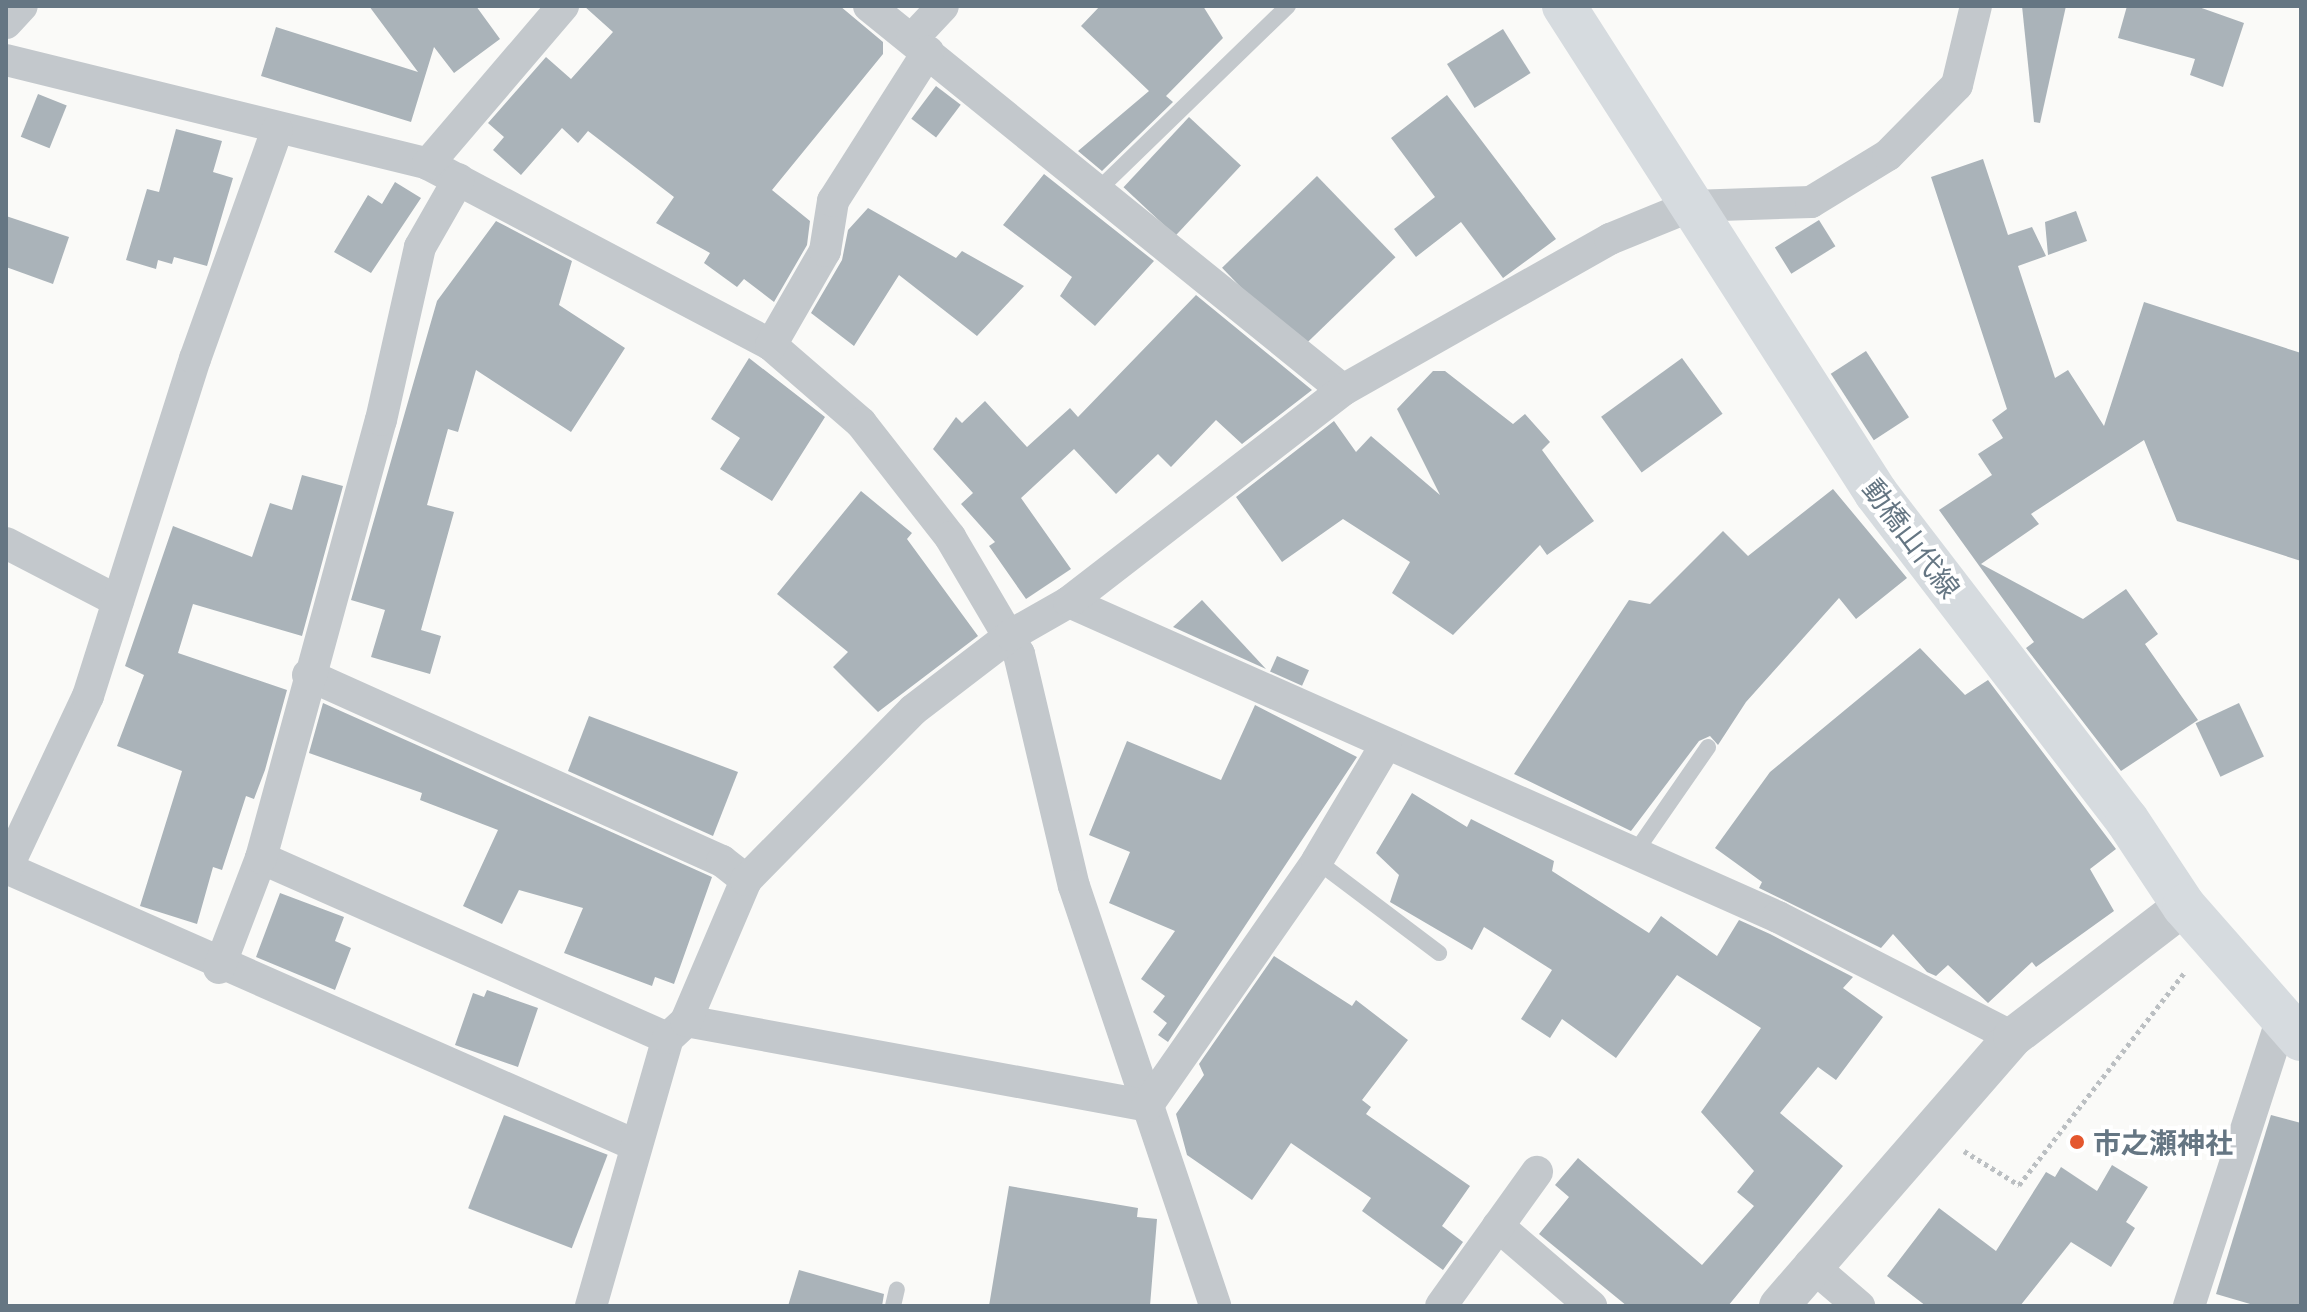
<!DOCTYPE html>
<html>
<head>
<meta charset="utf-8">
<style>
	body { margin:0 }
	#map { position:relative; width:2307px; height:1312px; overflow:hidden; background:#fafaf8; font-family:"Noto Sans","Noto Sans JP",sans-serif }
	div>[style] { position:absolute }
	.building>* { inset:0; background:#aab3b9; transform-origin:0 0 }
	.path>* { height:5px; margin-top:-2.5px; transform-origin:0; background:repeating-linear-gradient(90deg,#bbbfc2 0 4px,transparent 0 8px) }
	.service>* { height:16px; margin:-8px; padding:0 8px; transform-origin:8px; border-radius:8px; background:#c3c8cc }
	.minor>* { height:32px; margin:-16px; padding:0 16px; transform-origin:16px; border-radius:16px; background:#c3c8cc }
	.tertiary>* { height:40px; margin:-20px; padding:0 20px; transform-origin:20px; border-radius:20px; background:#c3c8cc }
	.secondary>* { height:44px; margin:-22px; padding:0 22px; transform-origin:22px; border-radius:22px; background:#d6dbdf }
	.dots>* { width:22px; height:22px; translate:-50% -50%; box-sizing:border-box; border:4px solid #fff; border-radius:50% }
	span { translate:-50% -50%; white-space:nowrap; text-align:center; line-height:1.15; -webkit-text-stroke:8px #fff; paint-order:stroke }
	.street-label { font-size:28px; color:#657683 }
	.poi-label { font-size:28px; color:#657683; font-weight:700 }
	.left { translate:0 -50%; text-align:left }
	.frame { position:absolute; inset:0; border:8px solid #657683; pointer-events:none }
</style>
</head>
<body>
<div id="map">
	<div class="building">
		<div style="clip-path:polygon(369px 6px,476px 6px,500px 39px,454px 73px,434px 47px,411px 122px,261px 76px,276px 27px,418px 72px)"></div>
		<div style="clip-path:polygon(584px 6px,840px 6px,883px 42px,883px 54px,772px 190px,810px 221px,807px 245px,774px 302px,744px 279px,737px 287px,704px 263px,710px 253px,656px 223px,674px 197px,588px 131px,578px 143px,562px 128px,521px 175px,493px 150px,504px 137px,488px 123px,546px 57px,571px 79px,613px 32px)"></div>
		<div style="clip-path:polygon(1100px 6px,1203px 6px,1223px 38px,1166px 96px,1173px 102px,1102px 171px,1078px 151px,1149px 91px,1081px 26px)"></div>
		<div style="clip-path:polygon(2022px 6px,2066px 6px,2040px 123px,2034px 122px)"></div>
		<div style="clip-path:polygon(2127px 6px,2196px 6px,2244px 23px,2223px 87px,2190px 75px,2195px 59px,2118px 38px)"></div>
		<div style="left:1503px;top:29px;width:52px;height:66px;rotate:58deg"></div>
		<div style="left:936px;top:86px;width:31px;height:41px;rotate:37deg"></div>
		<div style="left:38px;top:94px;width:31px;height:46px;rotate:22deg"></div>
		<div style="clip-path:polygon(1447px 95px,1556px 239px,1503px 278px,1461px 222px,1416px 257px,1394px 229px,1435px 197px,1391px 138px)"></div>
		<div style="left:1189px;top:117px;width:71px;height:96px;rotate:43deg"></div>
		<div style="clip-path:polygon(176px 129px,222px 141px,213px 172px,233px 178px,207px 266px,174px 257px,172px 264px,158px 260px,156px 269px,126px 260px,147px 189px,159px 192px)"></div>
		<div style="clip-path:polygon(1983px 159px,2008px 235px,2032px 227px,2046px 256px,2018px 266px,2055px 378px,2068px 370px,2104px 426px,2144px 302px,2301px 353px,2301px 561px,2177px 521px,2144px 440px,2031px 514px,2039px 524px,1981px 564px,2083px 619px,2126px 589px,2158px 634px,2145px 644px,2198px 720px,2121px 771px,2026px 648px,2034px 642px,1939px 510px,1992px 475px,1978px 454px,2003px 438px,1992px 420px,2007px 409px,1931px 177px)"></div>
		<div style="clip-path:polygon(1044px 174px,1154px 261px,1095px 326px,1060px 296px,1072px 277px,1003px 225px)"></div>
		<div style="left:1317px;top:176px;width:113px;height:132px;rotate:46deg"></div>
		<div style="clip-path:polygon(395px 182px,421px 198px,371px 273px,334px 252px,368px 195px,382px 204px)"></div>
		<div style="clip-path:polygon(868px 208px,956px 258px,962px 251px,1024px 286px,977px 336px,899px 275px,854px 346px,811px 313px,842px 260px,848px 230px)"></div>
		<div style="clip-path:polygon(2076px 211px,2087px 241px,2048px 255px,2045px 222px)"></div>
		<div style="clip-path:polygon(6px 216px,69px 237px,53px 284px,6px 267px)"></div>
		<div style="left:1819px;top:220px;width:31px;height:52px;rotate:58deg"></div>
		<div style="clip-path:polygon(496px 221px,572px 261px,559px 305px,625px 348px,571px 432px,476px 370px,458px 432px,448px 429px,427px 505px,454px 512px,421px 630px,441px 636px,430px 674px,371px 657px,385px 610px,351px 600px,437px 301px)"></div>
		<div style="clip-path:polygon(1196px 295px,1312px 390px,1242px 444px,1216px 420px,1171px 467px,1158px 454px,1116px 494px,1074px 449px,1021px 498px,1071px 569px,1026px 599px,989px 546px,995px 542px,961px 504px,973px 493px,933px 449px,956px 417px,962px 423px,985px 401px,1027px 447px,1070px 408px,1078px 417px)"></div>
		<div style="left:1866px;top:351px;width:79px;height:42px;rotate:57deg"></div>
		<div style="clip-path:polygon(749px 358px,825px 417px,772px 501px,720px 469px,740px 438px,711px 419px)"></div>
		<div style="left:1682px;top:358px;width:69px;height:100px;rotate:54deg"></div>
		<div style="clip-path:polygon(1433px 371px,1445px 371px,1513px 424px,1525px 414px,1550px 442px,1542px 450px,1594px 521px,1547px 555px,1540px 545px,1453px 635px,1392px 593px,1410px 562px,1343px 519px,1282px 562px,1236px 497px,1334px 421px,1356px 452px,1371px 436px,1440px 495px,1397px 409px)"></div>
		<div style="clip-path:polygon(302px 475px,343px 486px,302px 636px,193px 604px,178px 653px,287px 690px,265px 770px,254px 799px,246px 796px,222px 870px,213px 867px,197px 924px,140px 906px,182px 771px,117px 746px,144px 675px,125px 666px,173px 526px,252px 557px,270px 503px,292px 510px)"></div>
		<div style="clip-path:polygon(1833px 489px,1907px 578px,1856px 619px,1839px 598px,1746px 702px,1718px 745px,1710px 736px,1699px 741px,1631px 831px,1514px 774px,1629px 600px,1650px 604px,1723px 531px,1748px 556px)"></div>
		<div style="clip-path:polygon(861px 491px,912px 533px,907px 539px,978px 636px,878px 712px,833px 667px,848px 652px,777px 594px)"></div>
		<div style="clip-path:polygon(1202px 600px,1266px 669px,1173px 627px)"></div>
		<div style="clip-path:polygon(1920px 648px,1965px 695px,1988px 680px,2116px 849px,2090px 869px,2114px 911px,2036px 967px,2032px 962px,1988px 1003px,1948px 965px,1936px 976px,1927px 972px,1893px 934px,1881px 948px,1759px 888px,1762px 882px,1715px 848px,1770px 772px)"></div>
		<div style="left:1277px;top:656px;width:35px;height:17px;rotate:24deg"></div>
		<div style="clip-path:polygon(323px 703px,712px 877px,674px 984px,655px 977px,652px 986px,564px 953px,583px 908px,519px 890px,502px 924px,463px 906px,498px 830px,420px 800px,422px 793px,309px 753px)"></div>
		<div style="left:2239px;top:703px;width:59px;height:48px;rotate:65deg"></div>
		<div style="clip-path:polygon(1255px 705px,1357px 757px,1168px 1042px,1158px 1035px,1167px 1023px,1153px 1012px,1165px 996px,1141px 979px,1175px 931px,1109px 903px,1130px 852px,1089px 835px,1127px 741px,1221px 780px)"></div>
		<div style="clip-path:polygon(589px 716px,738px 772px,713px 836px,568px 771px)"></div>
		<div style="clip-path:polygon(1412px 793px,1467px 827px,1471px 819px,1554px 861px,1552px 871px,1649px 933px,1661px 916px,1717px 956px,1739px 920px,1770px 934px,1853px 977px,1843px 988px,1883px 1017px,1836px 1080px,1818px 1067px,1780px 1113px,1843px 1166px,1728px 1306px,1627px 1306px,1539px 1234px,1569px 1197px,1555px 1185px,1578px 1158px,1702px 1265px,1754px 1206px,1737px 1192px,1754px 1171px,1701px 1112px,1761px 1028px,1677px 975px,1616px 1058px,1562px 1019px,1550px 1038px,1521px 1019px,1552px 970px,1484px 927px,1472px 950px,1390px 902px,1399px 875px,1376px 853px)"></div>
		<div style="clip-path:polygon(280px 893px,344px 917px,335px 941px,351px 948px,335px 990px,256px 957px)"></div>
		<div style="clip-path:polygon(1274px 956px,1352px 1006px,1356px 1000px,1408px 1040px,1362px 1100px,1371px 1107px,1366px 1114px,1470px 1186px,1442px 1226px,1463px 1242px,1443px 1270px,1362px 1211px,1371px 1198px,1291px 1143px,1252px 1200px,1187px 1155px,1176px 1114px,1204px 1075px,1199px 1064px)"></div>
		<div style="clip-path:polygon(487px 990px,538px 1008px,518px 1067px,455px 1045px,473px 993px,484px 997px)"></div>
		<div style="left:504px;top:1115px;width:111px;height:100px;rotate:21deg"></div>
		<div style="clip-path:polygon(2271px 1115px,2301px 1123px,2301px 1306px,2257px 1306px,2216px 1294px)"></div>
		<div style="clip-path:polygon(2112px 1165px,2148px 1187px,2126px 1222px,2135px 1228px,2111px 1267px,2071px 1242px,2020px 1306px,1926px 1306px,1887px 1276px,1939px 1208px,1996px 1251px,2046px 1172px,2055px 1177px,2061px 1167px,2097px 1191px)"></div>
		<div style="clip-path:polygon(1009px 1186px,1138px 1208px,1137px 1217px,1157px 1219px,1150px 1306px,989px 1306px)"></div>
		<div style="clip-path:polygon(799px 1270px,884px 1294px,882px 1306px,788px 1306px)"></div>
	</div>
	<div class="path">
		<div style="left:1964px;top:1151px;width:65px;rotate:31.7deg"></div>
		<div style="left:2019px;top:1185px;width:270px;rotate:-52.1deg"></div>
	</div>
	<div class="service">
		<div style="left:1097px;top:191px;width:266px;rotate:-44.1deg"></div>
		<div style="left:1634px;top:854px;width:130px;rotate:-55.3deg"></div>
		<div style="left:1317px;top:861px;width:153px;rotate:37deg"></div>
		<div style="left:893px;top:1306px;width:17px;rotate:-77deg"></div>
	</div>
	<div class="minor">
		<div style="left:869px;top:6px;width:610px;rotate:39.01deg"></div>
		<div style="left:6px;top:23px;width:23px;rotate:-47deg"></div>
		<div style="left:912px;top:39px;width:45px;rotate:-46.8deg"></div>
		<div style="left:6px;top:60px;width:435px;rotate:13.8deg"></div>
		<div style="left:428px;top:164px;width:388px;rotate:27.8deg"></div>
		<div style="left:771px;top:345px;width:119px;rotate:40.9deg"></div>
		<div style="left:861px;top:423px;width:145px;rotate:52deg"></div>
		<div style="left:950px;top:537px;width:136px;rotate:59.5deg"></div>
		<div style="left:1019px;top:654px;width:238px;rotate:76.7deg"></div>
		<div style="left:1074px;top:886px;width:443px;rotate:71.4deg"></div>
		<div style="left:428px;top:164px;width:208px;rotate:-49.5deg"></div>
		<div style="left:771px;top:345px;width:108px;rotate:-60.1deg"></div>
		<div style="left:825px;top:251px;width:51px;rotate:-80.9deg"></div>
		<div style="left:833px;top:201px;width:177px;rotate:-57.5deg"></div>
		<div style="left:6px;top:543px;width:126px;rotate:27.4deg"></div>
		<div style="left:1069px;top:602px;width:776px;rotate:23.95deg"></div>
		<div style="left:1778px;top:917px;width:264px;rotate:27.1deg"></div>
		<div style="left:308px;top:675px;width:454px;rotate:24.2deg"></div>
		<div style="left:722px;top:861px;width:31px;rotate:38deg"></div>
		<div style="left:261px;top:858px;width:445px;rotate:23.9deg"></div>
		<div style="left:6px;top:868px;width:687px;rotate:23.77deg"></div>
		<div style="left:7px;top:868px;width:190px;rotate:-64.8deg"></div>
		<div style="left:88px;top:696px;width:354px;rotate:-72.4deg"></div>
		<div style="left:195px;top:359px;width:243px;rotate:-70.3deg"></div>
		<div style="left:219px;top:968px;width:118px;rotate:-69.1deg"></div>
		<div style="left:261px;top:858px;width:454px;rotate:-74.7deg"></div>
		<div style="left:381px;top:420px;width:177px;rotate:-77.3deg"></div>
		<div style="left:420px;top:247px;width:78px;rotate:-60.2deg"></div>
		<div style="left:686px;top:1021px;width:469px;rotate:10.4deg"></div>
		<div style="left:1147px;top:1106px;width:298px;rotate:-55.2deg"></div>
		<div style="left:1317px;top:861px;width:134px;rotate:-59.4deg"></div>
		<div style="left:1498px;top:1226px;width:123px;rotate:40.7deg"></div>
		<div style="left:1810px;top:1264px;width:65px;rotate:40.6deg"></div>
		<div style="left:591px;top:1306px;width:279px;rotate:-74deg"></div>
		<div style="left:668px;top:1038px;width:25px;rotate:-43deg"></div>
		<div style="left:686px;top:1021px;width:153px;rotate:-66.9deg"></div>
		<div style="left:746px;top:880px;width:238px;rotate:-45.5deg"></div>
		<div style="left:913px;top:710px;width:123px;rotate:-37.4deg"></div>
		<div style="left:1011px;top:635px;width:67px;rotate:-29.6deg"></div>
		<div style="left:1069px;top:602px;width:346px;rotate:-37.7deg"></div>
		<div style="left:1343px;top:390px;width:307px;rotate:-29.5deg"></div>
		<div style="left:1610px;top:239px;width:87px;rotate:-22.2deg"></div>
		<div style="left:1691px;top:206px;width:120px;rotate:-1.9deg"></div>
		<div style="left:1811px;top:202px;width:90px;rotate:-31.4deg"></div>
		<div style="left:1888px;top:155px;width:98px;rotate:-45.4deg"></div>
		<div style="left:1957px;top:85px;width:81px;rotate:-76.5deg"></div>
		<div style="left:1441px;top:1306px;width:165px;rotate:-54.4deg"></div>
		<div style="left:2189px;top:1306px;width:303px;rotate:-72.1deg"></div>
	</div>
	<div class="tertiary">
		<div style="left:1779px;top:1306px;width:357px;rotate:-49deg"></div>
		<div style="left:2013px;top:1037px;width:215px;rotate:-37.5deg"></div>
	</div>
	<div class="secondary">
		<div style="left:1564px;top:6px;width:578px;rotate:57.35deg"></div>
		<div style="left:1876px;top:493px;width:412px;rotate:52.5deg"></div>
		<div style="left:2127px;top:820px;width:103px;rotate:56.5deg"></div>
		<div style="left:2184px;top:906px;width:177px;rotate:48.7deg"></div>
	</div>
	<div class="dots">
		<div style="left:2077px;top:1142px;background:#e4572e"></div>
	</div>
	<div class="street-label">
		<span style="left:1912px;top:538px;rotate:53deg">動橋山代線</span>
	</div>
	<div class="poi-label">
		<span class="left" style="left:2093px;top:1142px">市之瀬神社</span>
	</div>
	<div class="frame"></div>
</div>
</body>
</html>
